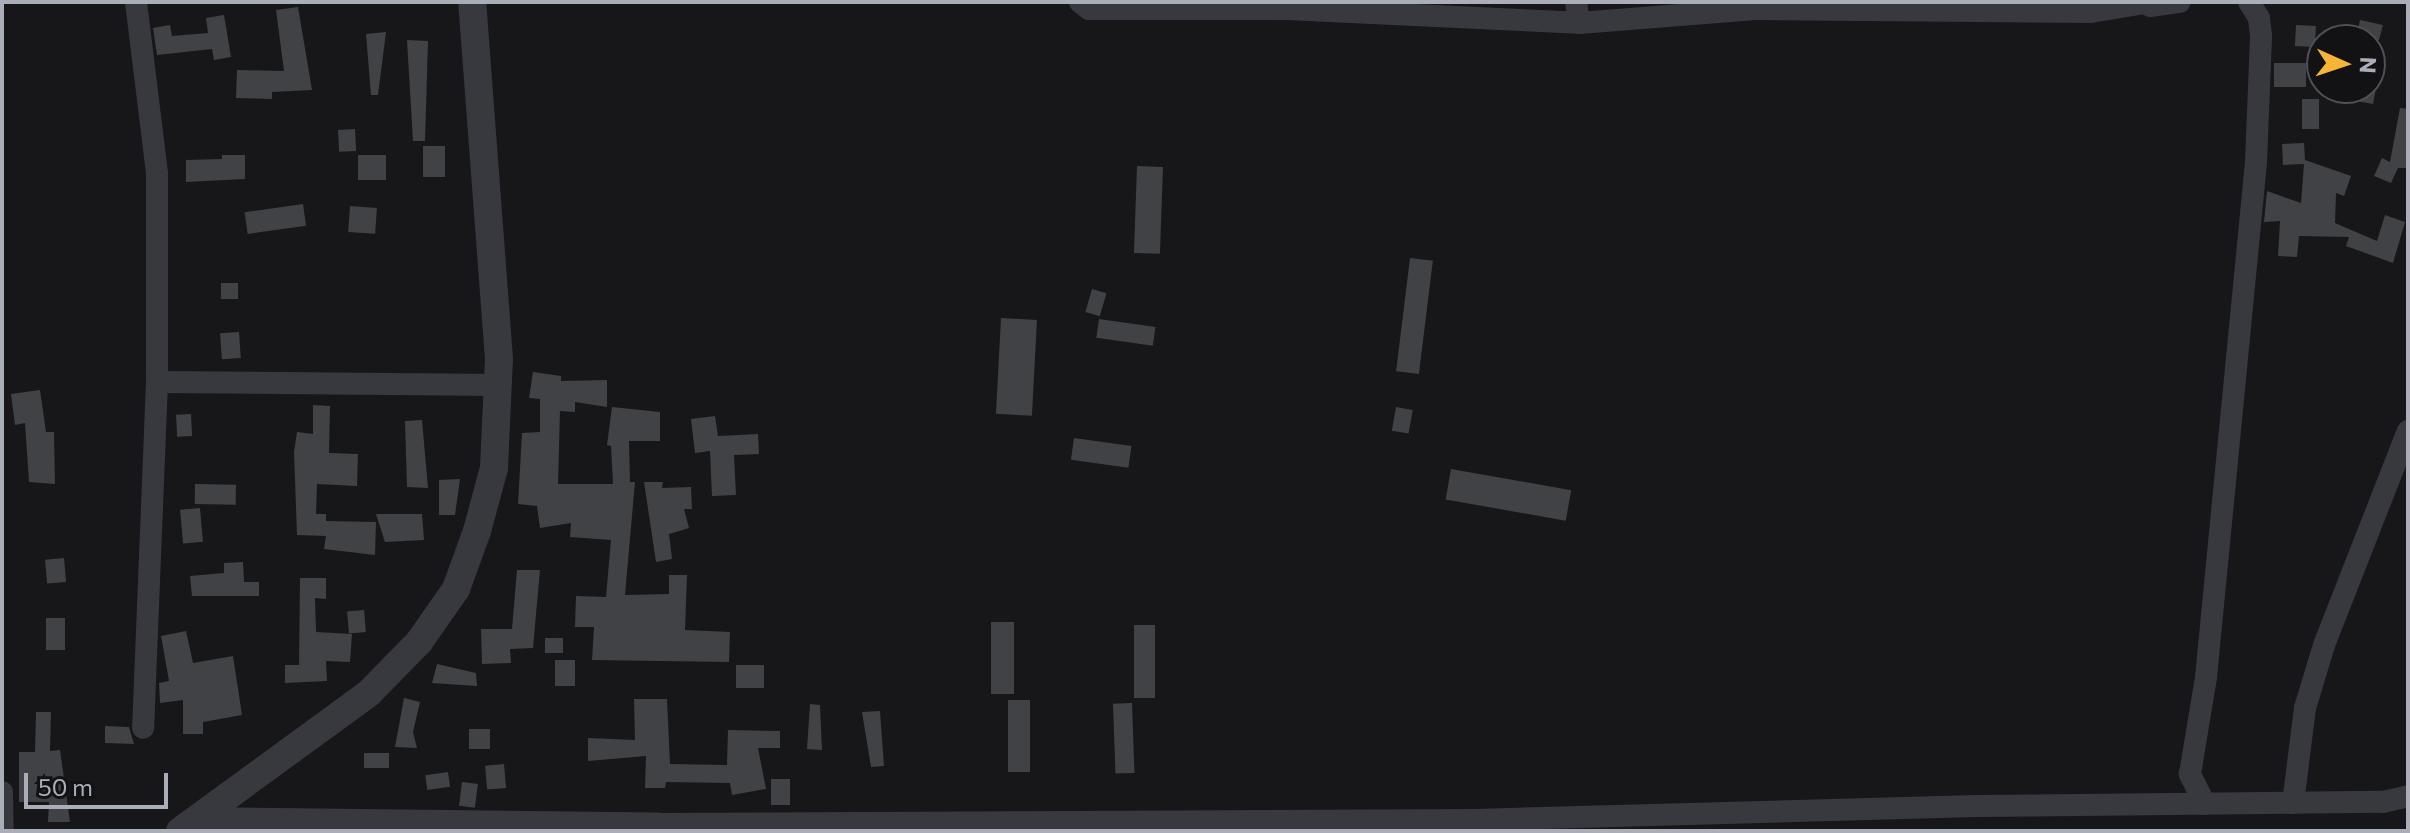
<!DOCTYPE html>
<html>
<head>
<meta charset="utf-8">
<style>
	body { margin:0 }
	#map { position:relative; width:2410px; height:833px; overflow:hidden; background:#171719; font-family:Commissioner,sans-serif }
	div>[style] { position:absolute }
	.building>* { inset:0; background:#414246; transform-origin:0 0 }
	.minor>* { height:22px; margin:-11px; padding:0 11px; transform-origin:11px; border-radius:11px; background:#38393e }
	.tertiary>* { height:28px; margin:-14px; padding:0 14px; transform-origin:14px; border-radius:14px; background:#38393e }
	span { translate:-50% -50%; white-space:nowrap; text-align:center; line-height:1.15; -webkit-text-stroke:6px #121214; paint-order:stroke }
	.frame { position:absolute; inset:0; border:4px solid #a9aeb9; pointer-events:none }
	.north { position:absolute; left:2306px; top:24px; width:80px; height:80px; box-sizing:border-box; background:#121214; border:2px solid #4e5056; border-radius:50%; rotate:93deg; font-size:22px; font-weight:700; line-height:32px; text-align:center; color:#a9aeb9 }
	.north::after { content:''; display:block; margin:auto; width:28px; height:36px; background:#f7b532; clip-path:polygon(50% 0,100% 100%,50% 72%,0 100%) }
	.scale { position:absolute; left:24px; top:773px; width:144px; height:36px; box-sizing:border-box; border:4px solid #a9aeb9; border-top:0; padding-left:10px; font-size:24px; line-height:28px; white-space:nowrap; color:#a9aeb9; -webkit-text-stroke:6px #121214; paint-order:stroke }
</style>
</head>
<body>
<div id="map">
	<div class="building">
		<div style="clip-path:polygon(298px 7px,312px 90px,272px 92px,272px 99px,236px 98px,237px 70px,284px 71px,276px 10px)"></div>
		<div style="clip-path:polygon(224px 15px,231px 57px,214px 60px,212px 49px,157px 55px,153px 28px,170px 25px,172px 36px,208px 33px,206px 18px)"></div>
		<div style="clip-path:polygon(2360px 20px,2383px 25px,2379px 40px,2356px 40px)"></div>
		<div style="left:2296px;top:25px;width:20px;height:21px;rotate:3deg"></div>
		<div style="clip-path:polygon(386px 32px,378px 95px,371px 95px,366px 34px)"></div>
		<div style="clip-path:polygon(407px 40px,428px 41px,425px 141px,413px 141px)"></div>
		<div style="left:2274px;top:63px;width:32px;height:24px"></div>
		<div style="clip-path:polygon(2330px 88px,2376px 88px,2373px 104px,2329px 96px)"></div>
		<div style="left:2302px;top:99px;width:17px;height:30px"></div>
		<div style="clip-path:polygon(2400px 108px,2408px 109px,2408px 168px,2398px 168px,2391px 183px,2374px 176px,2382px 158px,2390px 162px)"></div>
		<div style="left:355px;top:129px;width:22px;height:17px;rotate:87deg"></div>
		<div style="clip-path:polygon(2304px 143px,2305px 160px,2351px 176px,2344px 196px,2336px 193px,2335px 223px,2377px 241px,2385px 215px,2405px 222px,2393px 263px,2346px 246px,2349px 237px,2299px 236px,2297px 257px,2278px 256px,2280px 221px,2264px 222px,2267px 191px,2301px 203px,2304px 164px,2283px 165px,2282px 144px)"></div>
		<div style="left:423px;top:146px;width:22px;height:31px"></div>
		<div style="clip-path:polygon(222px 155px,245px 155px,245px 179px,186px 182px,186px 160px,222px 159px)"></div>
		<div style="left:358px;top:155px;width:28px;height:25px"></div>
		<div style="left:1137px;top:166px;width:26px;height:87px;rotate:2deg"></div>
		<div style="left:303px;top:204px;width:22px;height:59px;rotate:82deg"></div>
		<div style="left:350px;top:206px;width:27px;height:26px;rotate:4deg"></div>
		<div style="left:1410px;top:258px;width:23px;height:114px;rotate:7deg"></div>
		<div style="left:221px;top:283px;width:17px;height:16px"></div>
		<div style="left:1092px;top:289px;width:15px;height:24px;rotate:16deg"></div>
		<div style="left:1001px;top:318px;width:36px;height:96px;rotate:3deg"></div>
		<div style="left:1099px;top:319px;width:57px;height:19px;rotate:8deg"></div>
		<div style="left:239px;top:332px;width:26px;height:19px;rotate:86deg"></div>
		<div style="clip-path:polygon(533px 372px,561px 376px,561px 381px,607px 380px,607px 407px,575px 402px,575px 412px,560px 411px,558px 484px,613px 484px,611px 446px,607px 445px,612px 407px,660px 412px,660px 441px,629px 441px,630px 482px,635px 482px,625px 595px,669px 594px,669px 575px,687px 575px,685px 630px,730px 632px,729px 662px,592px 660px,594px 627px,575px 627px,576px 596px,606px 597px,611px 540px,570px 537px,571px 523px,540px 528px,537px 506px,518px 504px,522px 433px,540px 432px,540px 399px,529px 398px)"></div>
		<div style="clip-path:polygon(40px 390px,46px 432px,54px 432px,55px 484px,29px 482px,25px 423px,15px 425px,11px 394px)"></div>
		<div style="clip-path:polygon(313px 405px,330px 406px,329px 453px,358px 454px,357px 486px,317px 484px,316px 514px,326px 514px,326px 521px,376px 522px,375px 555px,324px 549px,326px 536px,297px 535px,294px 452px,297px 432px,313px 434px)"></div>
		<div style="left:1396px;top:407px;width:17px;height:24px;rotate:10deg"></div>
		<div style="left:191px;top:414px;width:22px;height:15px;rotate:87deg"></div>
		<div style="clip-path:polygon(715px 416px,718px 436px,758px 434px,759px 454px,734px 455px,736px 495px,712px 496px,710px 451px,695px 453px,691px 419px)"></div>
		<div style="clip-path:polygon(422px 420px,428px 488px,407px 487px,405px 421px)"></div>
		<div style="left:1074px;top:438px;width:58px;height:22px;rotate:8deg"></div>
		<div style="left:1451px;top:469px;width:122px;height:31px;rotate:10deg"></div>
		<div style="clip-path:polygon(460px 479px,455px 515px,439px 515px,439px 480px)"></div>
		<div style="clip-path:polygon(644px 482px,663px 482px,662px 488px,691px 487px,692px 509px,684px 509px,689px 528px,669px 534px,672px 559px,656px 562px)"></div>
		<div style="left:195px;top:484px;width:41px;height:20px;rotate:1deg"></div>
		<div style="left:200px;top:508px;width:34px;height:20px;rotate:85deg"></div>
		<div style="clip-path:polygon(376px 514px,422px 514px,424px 540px,385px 542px)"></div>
		<div style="left:64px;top:558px;width:24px;height:19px;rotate:85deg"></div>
		<div style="clip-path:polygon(243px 562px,244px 582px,259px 582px,259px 596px,192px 596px,190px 576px,224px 573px,224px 563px)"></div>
		<div style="clip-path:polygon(517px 570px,540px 570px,533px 648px,510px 649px,511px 663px,482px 664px,481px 629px,512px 629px)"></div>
		<div style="clip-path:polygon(300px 578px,326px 578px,326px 599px,315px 598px,316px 632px,352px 634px,350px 662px,326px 661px,327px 681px,285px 683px,285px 665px,299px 665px)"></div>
		<div style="left:364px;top:610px;width:22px;height:17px;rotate:85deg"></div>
		<div style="left:46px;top:618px;width:19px;height:32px"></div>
		<div style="left:991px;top:622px;width:23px;height:72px"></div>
		<div style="left:1134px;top:625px;width:21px;height:73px"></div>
		<div style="clip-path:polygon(186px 631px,193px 663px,233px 656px,242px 715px,203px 722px,203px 734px,183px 734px,183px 700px,160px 703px,159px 683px,169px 681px,161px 636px)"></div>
		<div style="left:545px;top:638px;width:18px;height:15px"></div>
		<div style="left:555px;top:660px;width:20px;height:26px"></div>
		<div style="clip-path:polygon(437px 664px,476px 673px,477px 686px,432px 683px)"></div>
		<div style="left:736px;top:665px;width:28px;height:23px"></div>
		<div style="clip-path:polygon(404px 698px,420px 702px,413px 732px,417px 748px,395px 747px)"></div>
		<div style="clip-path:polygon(634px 699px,667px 699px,670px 764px,727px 765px,728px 730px,780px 731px,780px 748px,758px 748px,766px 789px,732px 795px,730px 783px,666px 782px,665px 788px,645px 788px,646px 756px,588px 761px,588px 738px,635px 740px)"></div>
		<div style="left:1008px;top:700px;width:22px;height:72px"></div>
		<div style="left:1132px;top:703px;width:70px;height:19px;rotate:88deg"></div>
		<div style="clip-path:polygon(810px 704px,820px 705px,822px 750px,807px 749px)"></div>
		<div style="clip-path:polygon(880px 711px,884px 766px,871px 767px,862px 712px)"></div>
		<div style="clip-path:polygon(36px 712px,51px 712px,50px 751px,60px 750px,70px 822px,48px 822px,49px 802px,19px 802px,19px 752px,35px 752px)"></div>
		<div style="clip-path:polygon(105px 726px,129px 727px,134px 744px,105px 743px)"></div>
		<div style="left:469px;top:729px;width:21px;height:20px"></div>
		<div style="left:364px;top:753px;width:25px;height:15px"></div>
		<div style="left:504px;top:764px;width:24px;height:19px;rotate:85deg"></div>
		<div style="left:448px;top:772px;width:15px;height:23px;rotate:82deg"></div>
		<div style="left:771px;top:779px;width:19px;height:26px"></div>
		<div style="left:462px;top:782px;width:16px;height:24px;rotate:7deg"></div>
	</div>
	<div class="minor">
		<div style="left:136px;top:2px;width:173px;rotate:83deg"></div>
		<div style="left:157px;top:174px;width:208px;rotate:90deg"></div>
		<div style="left:157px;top:382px;width:346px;rotate:92.3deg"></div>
		<div style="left:1080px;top:2px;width:11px;rotate:38deg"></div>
		<div style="left:1089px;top:9px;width:198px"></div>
		<div style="left:1287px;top:9px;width:292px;rotate:2.7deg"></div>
		<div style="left:1579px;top:23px;width:21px;rotate:-98deg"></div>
		<div style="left:2150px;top:6px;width:30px;rotate:-8deg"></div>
		<div style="left:1579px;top:23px;width:177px;rotate:-4.5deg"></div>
		<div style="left:1755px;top:9px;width:336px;rotate:0.5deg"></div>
		<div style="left:2091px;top:12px;width:61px;rotate:-9.5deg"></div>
		<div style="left:157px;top:382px;width:342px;rotate:0.5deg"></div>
		<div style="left:2px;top:792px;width:39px;rotate:89deg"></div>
		<div style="left:2293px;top:803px;width:96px;rotate:-82.8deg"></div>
		<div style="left:2305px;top:708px;width:66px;rotate:-73.2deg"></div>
		<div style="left:2324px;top:645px;width:230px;rotate:-68.6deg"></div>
		<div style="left:2205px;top:804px;width:34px;rotate:-117deg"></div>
		<div style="left:2190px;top:774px;width:98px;rotate:-80.6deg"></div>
		<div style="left:2206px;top:677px;width:517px;rotate:-84.45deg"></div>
		<div style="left:2256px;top:162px;width:127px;rotate:-87.7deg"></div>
		<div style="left:2261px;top:35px;width:17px;rotate:-97deg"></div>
		<div style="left:2259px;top:18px;width:19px;rotate:-122deg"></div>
		<div style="left:197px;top:818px;width:460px;rotate:0.7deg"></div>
		<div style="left:657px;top:824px;width:817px;rotate:-0.28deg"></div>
		<div style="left:1474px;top:820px;width:502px;rotate:-1.6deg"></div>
		<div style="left:1976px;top:806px;width:407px;rotate:-0.6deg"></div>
		<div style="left:2383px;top:802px;width:26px;rotate:-13deg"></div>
	</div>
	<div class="tertiary">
		<div style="left:180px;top:831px;width:234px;rotate:-36.1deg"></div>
		<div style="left:369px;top:693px;width:71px;rotate:-45.6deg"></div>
		<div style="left:419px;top:642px;width:65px;rotate:-55.1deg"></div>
		<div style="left:456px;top:589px;width:62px;rotate:-70.1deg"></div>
		<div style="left:477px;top:531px;width:65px;rotate:-74.9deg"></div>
		<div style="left:494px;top:468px;width:109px;rotate:-87.4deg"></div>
		<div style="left:499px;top:359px;width:358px;rotate:-94.3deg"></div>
	</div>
	<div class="frame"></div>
	<div class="north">N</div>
	<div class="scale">50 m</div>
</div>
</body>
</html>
